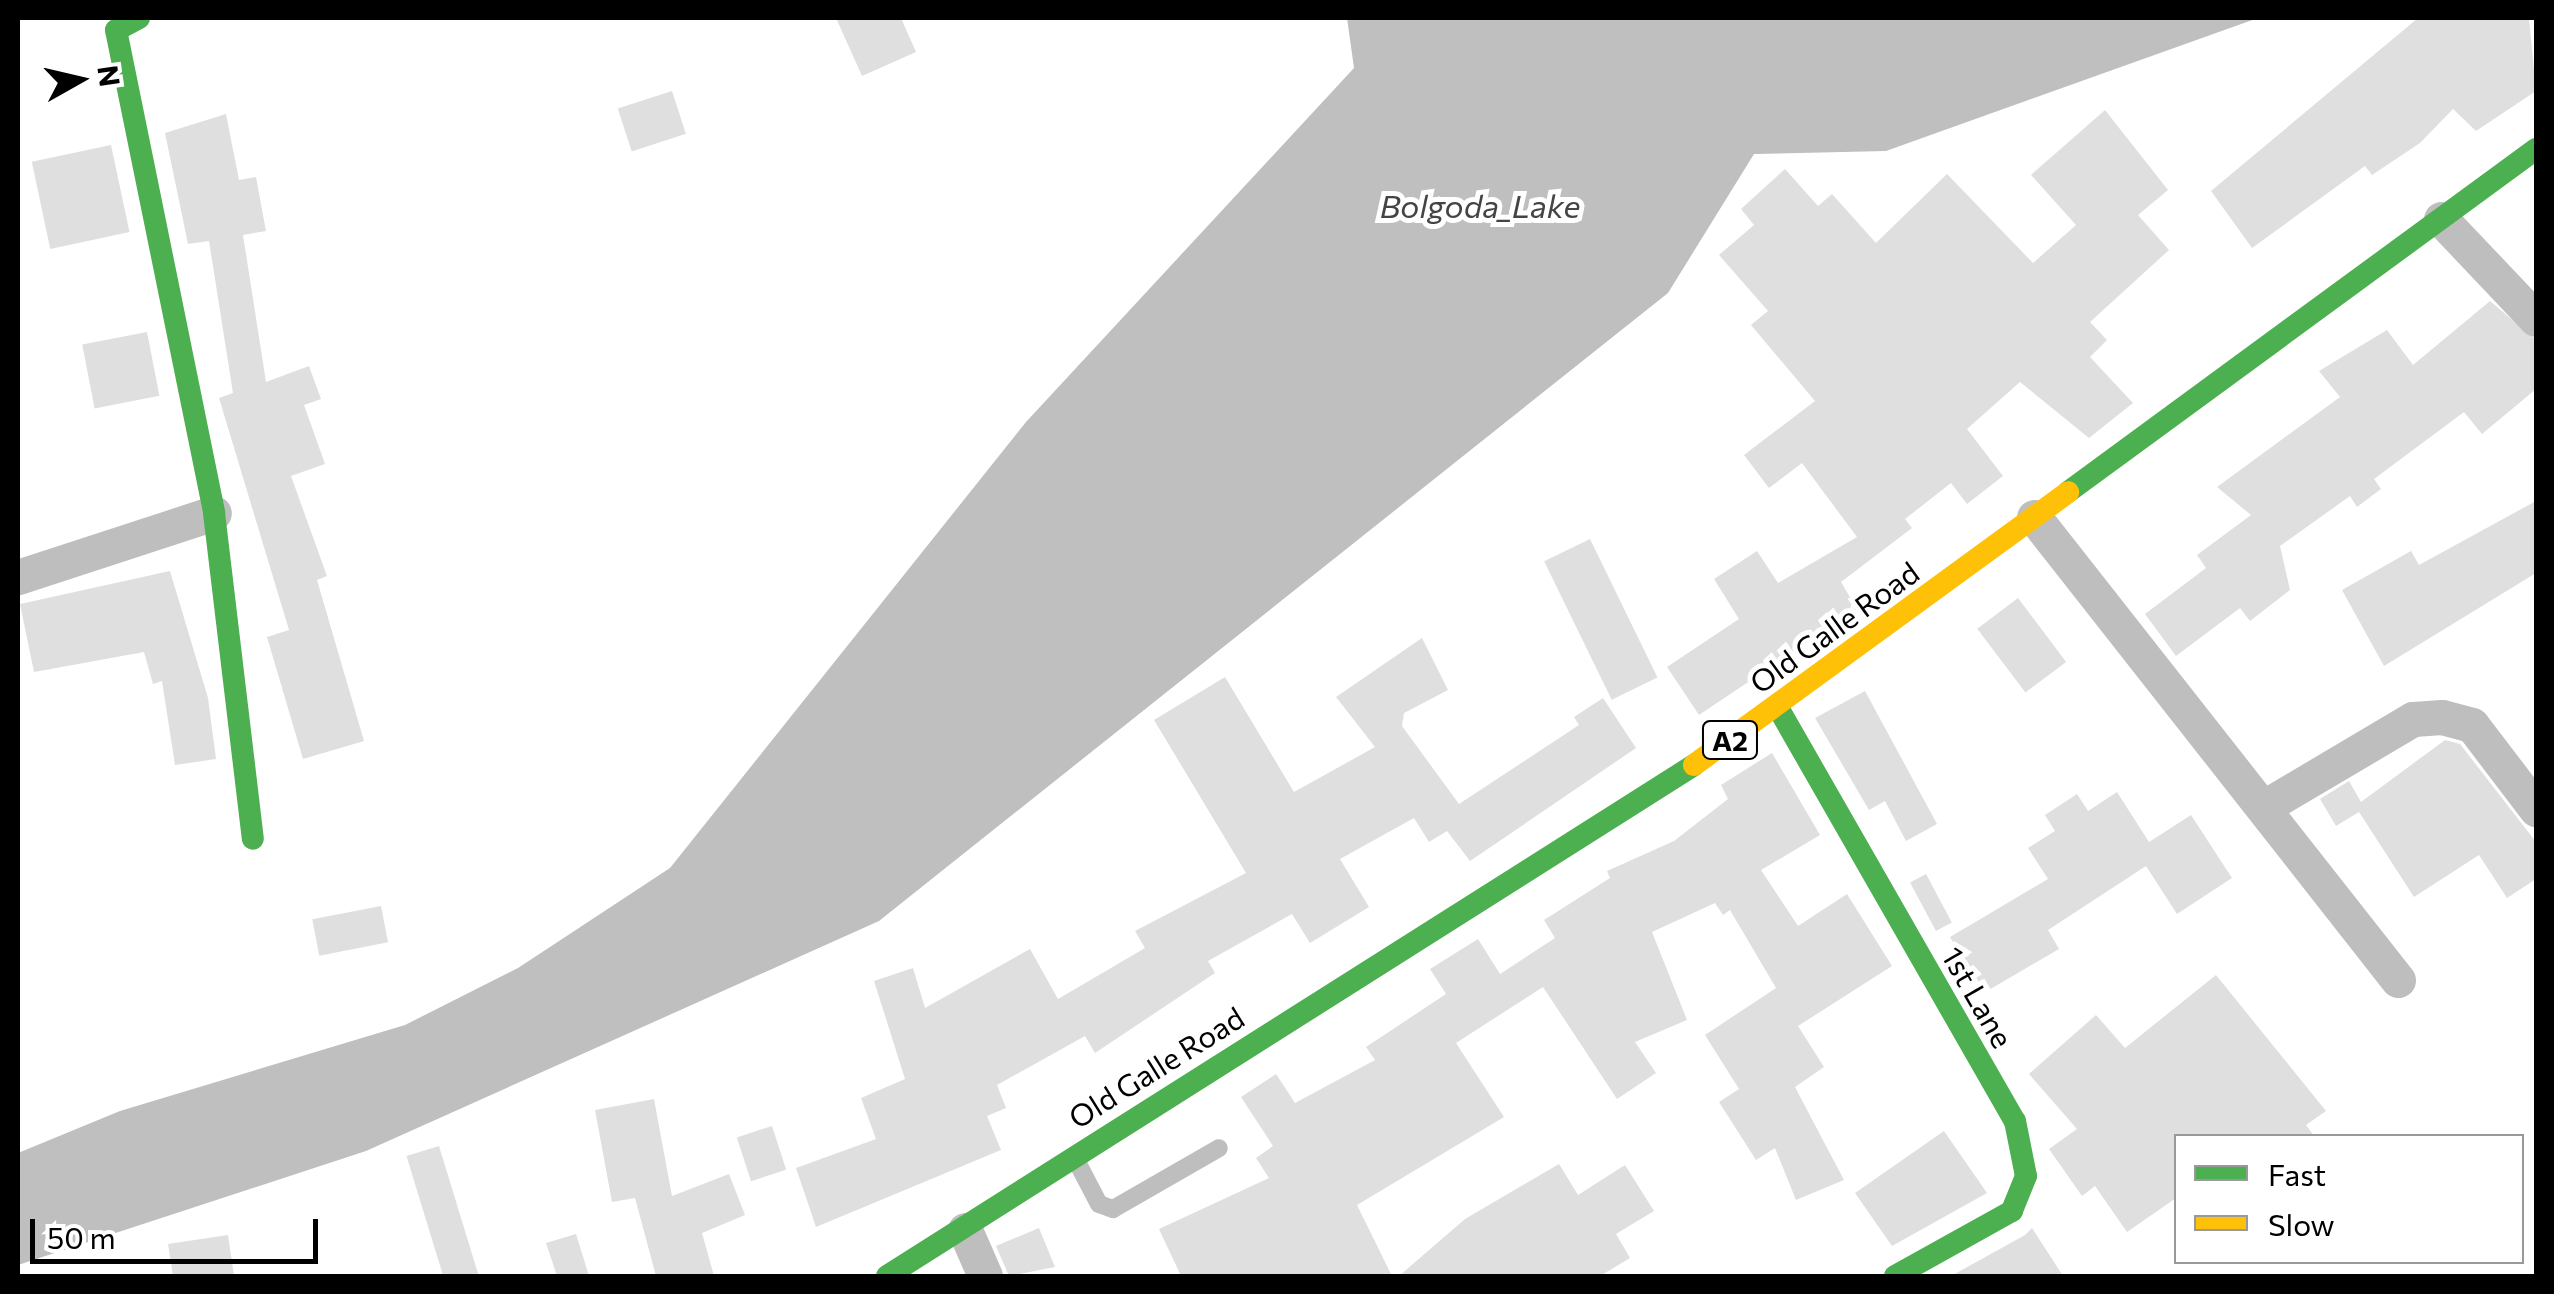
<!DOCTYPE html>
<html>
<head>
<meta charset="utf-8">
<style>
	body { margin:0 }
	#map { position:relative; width:2554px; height:1294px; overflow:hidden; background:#fff; font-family:Commissioner,sans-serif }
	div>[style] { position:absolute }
	.water>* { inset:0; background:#bfbfbf }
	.building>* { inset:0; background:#dfdfdf; transform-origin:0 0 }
	.lane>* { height:18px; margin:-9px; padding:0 9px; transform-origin:9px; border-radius:9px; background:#bebebe }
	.street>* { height:35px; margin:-17.5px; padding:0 17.5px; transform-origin:17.5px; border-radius:17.5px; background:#bebebe }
	.fast>* { height:22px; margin:-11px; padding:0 11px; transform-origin:11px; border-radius:11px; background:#4caf50 }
	.slow>* { height:22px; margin:-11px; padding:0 11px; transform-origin:11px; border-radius:11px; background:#ffc107 }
	span { translate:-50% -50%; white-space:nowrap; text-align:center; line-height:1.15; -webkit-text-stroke:10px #fff; paint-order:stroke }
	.shield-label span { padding:2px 8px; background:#fff; border:2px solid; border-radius:8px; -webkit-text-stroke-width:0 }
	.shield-label { font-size:28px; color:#000; font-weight:700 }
	.street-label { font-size:30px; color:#000 }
	.water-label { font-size:32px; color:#444; font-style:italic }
	.frame { position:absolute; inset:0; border:20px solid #000; pointer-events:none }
	.legend { position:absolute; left:2174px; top:1134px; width:350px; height:130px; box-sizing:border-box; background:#fff; border:2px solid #999; margin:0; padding:12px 18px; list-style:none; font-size:30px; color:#000 }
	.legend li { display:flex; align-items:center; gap:20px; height:50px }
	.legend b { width:50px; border:2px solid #999 }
	.north { position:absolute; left:30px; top:30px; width:100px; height:100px; -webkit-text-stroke:8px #fff; paint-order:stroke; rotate:82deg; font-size:28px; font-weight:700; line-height:40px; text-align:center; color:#000 }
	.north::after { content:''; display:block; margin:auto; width:35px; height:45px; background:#000; clip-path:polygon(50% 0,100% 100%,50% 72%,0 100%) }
	.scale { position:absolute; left:30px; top:1219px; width:288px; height:45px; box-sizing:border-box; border:5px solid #000; border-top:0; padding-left:12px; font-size:30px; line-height:35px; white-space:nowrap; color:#000; -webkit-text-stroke:8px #fff; paint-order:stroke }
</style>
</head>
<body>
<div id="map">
	<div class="water">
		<div style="clip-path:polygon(1347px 18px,2258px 18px,1886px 151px,1754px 154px,1668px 293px,879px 921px,366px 1151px,18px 1265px,18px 1153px,120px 1111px,405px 1025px,518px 968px,670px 868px,1026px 422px,1354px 68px)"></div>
	</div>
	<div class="building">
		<div style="clip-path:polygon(836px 18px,901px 18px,916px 52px,862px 76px)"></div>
		<div style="clip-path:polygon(2418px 18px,2529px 18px,2536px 91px,2476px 131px,2453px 109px,2420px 143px,2372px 175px,2365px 166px,2252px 248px,2211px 191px)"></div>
		<div style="left:672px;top:91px;width:45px;height:57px;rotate:72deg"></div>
		<div style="clip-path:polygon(2105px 110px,2168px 190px,2138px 215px,2169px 250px,2090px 322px,2107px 340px,2090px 357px,2133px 403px,2089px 438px,2020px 382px,1967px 429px,2003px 476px,1967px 504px,1951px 483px,1905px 519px,1912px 528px,1841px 582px,1857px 609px,1699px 715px,1667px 667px,1739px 619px,1714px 579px,1757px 551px,1778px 583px,1857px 537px,1802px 463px,1769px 488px,1744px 455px,1815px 401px,1751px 325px,1768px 311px,1719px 255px,1754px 225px,1741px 209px,1785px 169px,1818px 206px,1832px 194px,1876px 243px,1947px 174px,2033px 263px,2076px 225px,2031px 175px)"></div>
		<div style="clip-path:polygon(226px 114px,239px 180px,256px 177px,266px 231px,243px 235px,266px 382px,309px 366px,321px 399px,304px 405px,325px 464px,291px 476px,327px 576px,317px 580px,364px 741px,303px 759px,267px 637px,289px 630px,219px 398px,233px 393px,209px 241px,188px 244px,165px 133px)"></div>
		<div style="left:111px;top:145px;width:89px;height:81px;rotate:78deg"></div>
		<div style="clip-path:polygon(2490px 301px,2536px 340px,2536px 389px,2482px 434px,2464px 412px,2374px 479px,2381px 489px,2357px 507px,2350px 496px,2280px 546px,2290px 590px,2250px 621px,2240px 608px,2176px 656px,2145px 614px,2206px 568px,2197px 555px,2251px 515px,2217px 487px,2340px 397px,2319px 371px,2387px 330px,2413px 365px)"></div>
		<div style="left:147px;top:332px;width:65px;height:66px;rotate:79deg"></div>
		<div style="clip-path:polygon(2536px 501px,2536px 573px,2384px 666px,2342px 590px,2411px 551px,2419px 565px)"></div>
		<div style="left:1590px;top:539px;width:154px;height:51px;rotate:64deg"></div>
		<div style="clip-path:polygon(170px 571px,208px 698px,216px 759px,175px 765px,162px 681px,153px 684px,144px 652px,34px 672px,20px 604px)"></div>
		<div style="left:2018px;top:598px;width:80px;height:51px;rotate:53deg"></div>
		<div style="clip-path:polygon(1422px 638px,1448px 690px,1404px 713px,1402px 726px,1459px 804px,1579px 725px,1574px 717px,1603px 698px,1636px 748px,1470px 861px,1447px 831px,1429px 842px,1414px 818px,1340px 859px,1369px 907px,1310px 943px,1292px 914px,1208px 961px,1215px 973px,1095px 1053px,1085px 1036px,997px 1085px,1006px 1108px,987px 1116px,1001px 1150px,816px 1227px,796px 1168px,876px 1139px,861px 1098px,905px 1079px,874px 981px,913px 968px,925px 1008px,1030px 949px,1058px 999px,1145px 948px,1135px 931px,1246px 873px,1154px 720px,1225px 677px,1294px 792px,1375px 747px,1336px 697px)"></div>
		<div style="clip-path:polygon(1865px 691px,1937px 824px,1906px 841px,1885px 801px,1869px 810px,1815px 718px)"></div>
		<div style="clip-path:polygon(2445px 740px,2460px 744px,2536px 842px,2536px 879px,2507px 898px,2479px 855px,2414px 897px,2359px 812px,2336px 826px,2320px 799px,2349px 781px,2361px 802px)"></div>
		<div style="clip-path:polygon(1772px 753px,1820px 835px,1761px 870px,1798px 926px,1847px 894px,1892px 966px,1798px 1026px,1824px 1067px,1795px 1087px,1844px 1180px,1796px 1200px,1775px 1148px,1756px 1160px,1719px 1102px,1739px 1089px,1705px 1035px,1776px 988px,1730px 910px,1723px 915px,1715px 903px,1652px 932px,1687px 1020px,1635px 1042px,1656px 1073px,1617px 1099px,1543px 987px,1456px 1043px,1504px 1117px,1357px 1205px,1392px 1276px,1181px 1276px,1159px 1229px,1269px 1178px,1256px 1158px,1273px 1146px,1241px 1097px,1276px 1074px,1295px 1103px,1375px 1060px,1366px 1047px,1446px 994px,1430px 969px,1478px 939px,1500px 974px,1555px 938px,1544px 920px,1610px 878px,1607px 871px,1674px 841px,1728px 799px,1721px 785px)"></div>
		<div style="clip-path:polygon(2117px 792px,2149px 842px,2191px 815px,2232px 878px,2177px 914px,2146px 866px,2048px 930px,2059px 949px,1982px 994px,1950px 937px,2048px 879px,2028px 848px,2055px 831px,2045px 815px,2077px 794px,2088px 811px)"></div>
		<div style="left:1926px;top:874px;width:55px;height:18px;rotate:62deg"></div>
		<div style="left:381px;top:906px;width:37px;height:70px;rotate:79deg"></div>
		<div style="clip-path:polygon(2216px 975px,2326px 1111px,2306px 1125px,2314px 1136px,2176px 1136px,2176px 1198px,2127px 1232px,2095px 1186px,2082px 1196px,2049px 1149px,2077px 1129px,2029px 1074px,2096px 1015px,2125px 1048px)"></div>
		<div style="clip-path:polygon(654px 1099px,672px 1196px,729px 1174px,745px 1215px,702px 1233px,714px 1276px,656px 1276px,635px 1198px,612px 1202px,595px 1110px)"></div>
		<div style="left:772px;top:1126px;width:46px;height:37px;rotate:72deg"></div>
		<div style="clip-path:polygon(1944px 1131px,1987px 1193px,1892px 1246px,1855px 1193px)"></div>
		<div style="left:439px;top:1146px;width:136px;height:34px;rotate:73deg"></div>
		<div style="clip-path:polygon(1559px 1164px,1578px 1195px,1625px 1165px,1654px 1211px,1616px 1234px,1630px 1258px,1600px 1276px,1399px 1276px,1465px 1219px)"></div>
		<div style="clip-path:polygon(1039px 1228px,1055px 1267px,1009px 1276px,996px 1246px)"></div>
		<div style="clip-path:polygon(2032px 1228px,2063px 1276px,1951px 1276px,2025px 1235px)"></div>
		<div style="clip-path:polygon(576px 1234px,589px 1276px,557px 1276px,546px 1243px)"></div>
		<div style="clip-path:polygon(228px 1235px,234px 1276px,173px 1276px,168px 1244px)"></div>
	</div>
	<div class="lane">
		<div style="left:1077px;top:1162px;width:47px;rotate:62.4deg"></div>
		<div style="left:1099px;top:1204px;width:15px;rotate:20deg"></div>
		<div style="left:1113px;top:1209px;width:122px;rotate:-29.9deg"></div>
	</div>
	<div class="street">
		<div style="left:2441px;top:219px;width:138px;rotate:46.5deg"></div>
		<div style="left:2034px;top:517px;width:589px;rotate:51.83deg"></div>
		<div style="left:18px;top:577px;width:206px;rotate:-18.1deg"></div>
		<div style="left:2264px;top:807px;width:173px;rotate:-30.6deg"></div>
		<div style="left:2413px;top:719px;width:29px;rotate:-4deg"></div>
		<div style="left:2442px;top:717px;width:31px;rotate:15deg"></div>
		<div style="left:2472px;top:725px;width:106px;rotate:52.7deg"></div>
		<div style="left:965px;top:1230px;width:50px;rotate:66.5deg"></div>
	</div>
	<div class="fast">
		<div style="left:139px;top:18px;width:26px;rotate:152deg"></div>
		<div style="left:116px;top:30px;width:493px;rotate:78.5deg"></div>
		<div style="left:214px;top:513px;width:328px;rotate:83.2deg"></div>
		<div style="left:2068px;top:492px;width:580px;rotate:-36.24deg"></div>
		<div style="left:1777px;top:706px;width:478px;rotate:60.2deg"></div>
		<div style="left:2015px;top:1121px;width:56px;rotate:78.7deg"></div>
		<div style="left:2026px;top:1176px;width:38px;rotate:112deg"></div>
		<div style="left:2012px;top:1211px;width:134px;rotate:150.9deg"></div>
		<div style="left:887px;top:1276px;width:955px;rotate:-32.34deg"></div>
	</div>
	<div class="slow">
		<div style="left:1694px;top:765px;width:463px;rotate:-36.1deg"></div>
	</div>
	<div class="shield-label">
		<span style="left:1730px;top:740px">A2</span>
	</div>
	<div class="street-label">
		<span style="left:1834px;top:627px;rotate:-36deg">Old Galle Road</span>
		<span style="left:1978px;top:997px;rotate:60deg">1st Lane</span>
		<span style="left:1156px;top:1067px;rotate:-32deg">Old Galle Road</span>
	</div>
	<div class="water-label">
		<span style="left:1480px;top:205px">Bolgoda_Lake</span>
	</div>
	<div class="frame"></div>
	<ul class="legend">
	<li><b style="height:12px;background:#4caf50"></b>Fast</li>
	<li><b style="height:12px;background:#ffc107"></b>Slow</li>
	</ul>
	<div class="north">N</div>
	<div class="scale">50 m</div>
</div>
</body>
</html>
